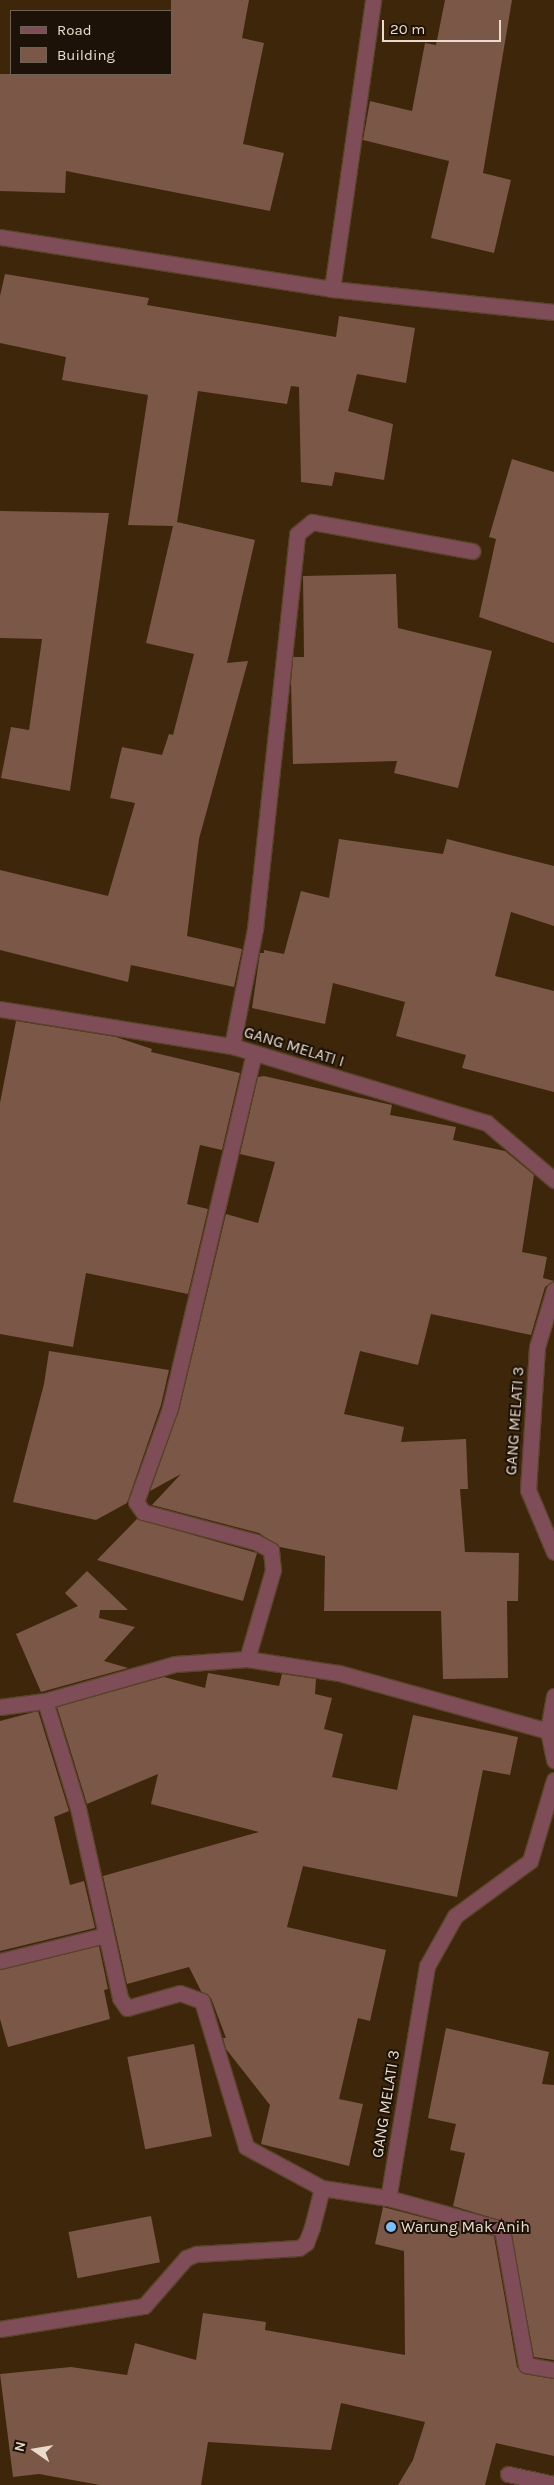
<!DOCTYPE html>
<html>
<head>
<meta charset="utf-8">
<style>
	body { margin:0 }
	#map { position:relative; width:554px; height:2485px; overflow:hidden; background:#3e260b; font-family:Karla,sans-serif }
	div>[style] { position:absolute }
	.building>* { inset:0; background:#7a5747; transform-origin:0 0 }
	.roads { filter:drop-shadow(1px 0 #5a432a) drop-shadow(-1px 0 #5a432a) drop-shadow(0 1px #5a432a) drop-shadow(0 -1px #5a432a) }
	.lane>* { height:15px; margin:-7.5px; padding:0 7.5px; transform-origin:7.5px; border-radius:7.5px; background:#7e4d58 }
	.street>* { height:15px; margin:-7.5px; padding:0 7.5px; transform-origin:7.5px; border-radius:7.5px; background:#7e4d58 }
	.dots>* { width:14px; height:14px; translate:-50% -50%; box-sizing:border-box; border:2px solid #1c1207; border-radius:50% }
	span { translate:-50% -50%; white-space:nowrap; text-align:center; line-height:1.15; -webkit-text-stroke:4px #1c1207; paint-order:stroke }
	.street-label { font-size:16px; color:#eadbcc }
	.poi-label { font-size:16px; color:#eadbcc }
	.left { translate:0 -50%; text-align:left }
	.legend { position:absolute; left:10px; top:10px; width:162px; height:65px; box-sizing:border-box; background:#1c1207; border:1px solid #6e6256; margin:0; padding:6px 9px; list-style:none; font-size:15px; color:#eadbcc }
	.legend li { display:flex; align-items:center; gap:10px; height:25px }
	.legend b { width:25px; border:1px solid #6e6256 }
	.north { position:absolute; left:10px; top:2425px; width:50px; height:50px; -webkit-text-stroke:4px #1c1207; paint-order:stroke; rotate:283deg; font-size:14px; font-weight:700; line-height:20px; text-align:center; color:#eadbcc }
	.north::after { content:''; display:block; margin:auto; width:18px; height:22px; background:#eadbcc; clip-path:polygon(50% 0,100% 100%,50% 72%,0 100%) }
	.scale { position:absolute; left:382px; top:20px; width:119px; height:22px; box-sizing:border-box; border:2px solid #eadbcc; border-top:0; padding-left:6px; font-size:15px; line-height:18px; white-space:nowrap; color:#eadbcc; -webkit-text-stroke:4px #1c1207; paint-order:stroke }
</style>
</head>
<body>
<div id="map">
	<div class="building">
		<div style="clip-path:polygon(171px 0,249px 0,242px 38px,264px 43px,243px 144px,284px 153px,270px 211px,66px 171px,65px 193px,0 191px,0 74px,171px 74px)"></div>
		<div style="clip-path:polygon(445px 0,512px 0,483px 173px,511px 180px,494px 253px,431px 238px,449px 161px,363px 140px,370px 101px,412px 111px,425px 43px,436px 45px)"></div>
		<div style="clip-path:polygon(5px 274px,149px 298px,147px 305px,336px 337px,339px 316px,415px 328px,406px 383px,357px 374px,348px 411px,393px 424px,384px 480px,335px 472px,332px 486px,301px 482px,299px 387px,291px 386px,287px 404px,198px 391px,177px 522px,255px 540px,227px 663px,248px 661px,199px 839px,187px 936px,242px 949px,234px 987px,131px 965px,128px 982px,0 950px,0 870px,108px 896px,135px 803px,110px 798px,122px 747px,162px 755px,169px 734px,173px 735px,194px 654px,146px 643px,173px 526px,128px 525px,148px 395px,62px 380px,66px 357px,0 343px,0 296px)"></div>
		<div style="clip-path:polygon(512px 459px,554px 472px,554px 643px,479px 617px,496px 539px,489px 537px)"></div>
		<div style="clip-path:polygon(0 511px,109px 513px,70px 791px,1px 778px,11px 727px,29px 730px,42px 639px,0 638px)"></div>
		<div style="clip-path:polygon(396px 574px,398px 628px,492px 651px,458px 788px,394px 773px,397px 761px,293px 764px,291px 683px,293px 657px,304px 657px,303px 576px)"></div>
		<div style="clip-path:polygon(339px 839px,443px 854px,447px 839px,554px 866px,554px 926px,511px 912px,495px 976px,554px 991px,554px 1092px,462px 1068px,466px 1055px,396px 1036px,405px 1002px,333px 983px,325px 1024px,252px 1008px,260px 953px,264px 953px,264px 950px,284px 954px,301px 891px,329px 898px)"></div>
		<div style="clip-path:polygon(16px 1021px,116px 1037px,152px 1049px,151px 1052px,240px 1073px,222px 1150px,200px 1145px,187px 1204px,208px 1209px,188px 1294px,86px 1273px,73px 1347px,0 1334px,0 1103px)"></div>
		<div style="clip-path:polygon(264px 1076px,392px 1105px,390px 1115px,456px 1127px,453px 1140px,505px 1151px,534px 1175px,522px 1252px,547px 1257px,543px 1278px,554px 1281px,545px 1287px,531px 1335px,431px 1314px,418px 1365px,360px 1351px,344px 1414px,404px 1427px,401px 1442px,466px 1439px,468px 1489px,460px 1489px,465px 1552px,519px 1553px,518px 1601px,507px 1601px,508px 1678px,443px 1679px,441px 1611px,324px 1611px,325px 1556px,280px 1547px,259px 1533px,152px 1505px,181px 1474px,150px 1491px,179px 1410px,226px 1214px,258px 1223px,275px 1162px,240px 1154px,258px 1077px)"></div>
		<div style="clip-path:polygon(49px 1351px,169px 1370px,161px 1405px,127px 1503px,96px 1520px,13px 1502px,44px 1384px)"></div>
		<div style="clip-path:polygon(137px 1519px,257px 1553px,243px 1601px,97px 1560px)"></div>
		<div style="clip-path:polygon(87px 1571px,128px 1610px,100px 1610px,99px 1618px,135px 1627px,104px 1661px,128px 1668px,41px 1692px,16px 1634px,78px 1606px,65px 1593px)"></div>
		<div style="clip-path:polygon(208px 1673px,279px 1686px,282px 1674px,316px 1679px,315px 1694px,332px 1698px,324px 1729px,343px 1734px,332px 1777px,397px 1790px,413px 1715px,518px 1737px,510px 1775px,483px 1770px,457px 1897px,303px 1866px,287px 1927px,386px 1950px,370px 2021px,358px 2018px,339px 2099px,363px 2104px,349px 2166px,261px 2144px,270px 2105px,226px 2049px,223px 2038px,226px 2038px,211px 1998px,201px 1991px,189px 1967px,127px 1984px,103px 1876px,259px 1832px,151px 1804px,158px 1774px,87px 1804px,57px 1707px,164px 1677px,205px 1688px)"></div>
		<div style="clip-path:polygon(38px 1711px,69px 1811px,54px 1817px,70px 1885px,84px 1881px,95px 1928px,0 1951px,0 1721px)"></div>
		<div style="clip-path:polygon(99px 1946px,108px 1989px,104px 1990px,110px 2019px,8px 2047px,0 2019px,0 1970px)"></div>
		<div style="clip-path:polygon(446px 2028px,549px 2052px,542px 2084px,554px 2085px,554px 2360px,534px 2357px,509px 2223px,453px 2206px,465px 2153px,450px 2150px,456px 2124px,428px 2118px)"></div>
		<div style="left:194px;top:2044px;width:94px;height:68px;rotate:79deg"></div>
		<div style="clip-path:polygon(383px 2207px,494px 2236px,517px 2367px,524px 2374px,554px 2379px,554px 2456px,496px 2443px,485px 2485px,398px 2485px,413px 2460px,425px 2422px,341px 2403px,331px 2450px,208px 2442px,201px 2485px,100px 2485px,39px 2474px,13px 2477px,0 2374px,71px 2367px,127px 2375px,135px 2343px,196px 2360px,203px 2313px,266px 2322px,265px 2330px,405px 2355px,404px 2251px,375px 2244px)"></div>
		<div style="left:151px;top:2216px;width:47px;height:84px;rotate:79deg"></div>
	</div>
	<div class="roads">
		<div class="lane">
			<div style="left:508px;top:2474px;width:47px;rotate:12.3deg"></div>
		</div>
		<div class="street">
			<div style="left:0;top:237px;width:336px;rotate:8.9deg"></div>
			<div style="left:332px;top:289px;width:223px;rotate:5.9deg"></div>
			<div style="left:332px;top:289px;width:292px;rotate:-81.9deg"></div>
			<div style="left:0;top:1009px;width:235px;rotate:9.1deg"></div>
			<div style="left:232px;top:1046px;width:266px;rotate:16.8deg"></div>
			<div style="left:487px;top:1123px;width:88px;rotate:40.4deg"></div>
			<div style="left:232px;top:1046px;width:119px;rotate:-78.9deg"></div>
			<div style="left:255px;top:929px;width:397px;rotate:-83.9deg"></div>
			<div style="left:297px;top:534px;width:19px;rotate:-39deg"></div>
			<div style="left:312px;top:522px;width:163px;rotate:10.3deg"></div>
			<div style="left:554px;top:1290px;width:59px;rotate:106.6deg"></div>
			<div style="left:537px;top:1347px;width:143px;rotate:93.6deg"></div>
			<div style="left:528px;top:1490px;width:67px;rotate:67.2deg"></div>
			<div style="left:247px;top:1659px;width:93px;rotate:-73.7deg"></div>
			<div style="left:273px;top:1570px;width:20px;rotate:-96deg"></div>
			<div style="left:271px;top:1550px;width:17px;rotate:-152deg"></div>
			<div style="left:256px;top:1542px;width:117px;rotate:-165.1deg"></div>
			<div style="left:143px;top:1512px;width:12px;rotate:-125deg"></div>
			<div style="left:136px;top:1502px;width:100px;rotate:-70.1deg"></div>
			<div style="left:170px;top:1408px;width:364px;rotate:-76.7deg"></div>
			<div style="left:554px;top:1696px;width:36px;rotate:100deg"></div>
			<div style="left:548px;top:1731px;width:30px;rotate:78deg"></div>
			<div style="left:45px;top:1701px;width:112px;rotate:72.9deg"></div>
			<div style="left:78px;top:1808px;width:195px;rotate:77.5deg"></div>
			<div style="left:120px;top:1998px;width:12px;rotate:55deg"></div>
			<div style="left:127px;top:2008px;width:55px;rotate:-15.8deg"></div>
			<div style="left:180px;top:1993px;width:23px;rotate:20deg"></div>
			<div style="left:202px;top:2001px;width:152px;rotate:73.2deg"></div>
			<div style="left:246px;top:2147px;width:86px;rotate:28.3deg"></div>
			<div style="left:322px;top:2188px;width:67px;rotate:8.6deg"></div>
			<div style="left:0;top:1707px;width:45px;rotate:-7.6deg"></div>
			<div style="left:45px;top:1701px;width:135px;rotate:-15.9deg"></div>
			<div style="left:175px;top:1664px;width:72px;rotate:-4deg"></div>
			<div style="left:247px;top:1659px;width:93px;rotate:8.7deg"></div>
			<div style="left:339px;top:1673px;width:217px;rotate:15.5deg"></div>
			<div style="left:554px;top:1780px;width:84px;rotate:106.5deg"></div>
			<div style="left:530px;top:1861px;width:93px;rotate:143.7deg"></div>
			<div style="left:455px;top:1916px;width:57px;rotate:119.2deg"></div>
			<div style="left:427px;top:1966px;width:235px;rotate:99.5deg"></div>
			<div style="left:388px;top:2198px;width:118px;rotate:15.2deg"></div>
			<div style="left:502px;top:2229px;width:138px;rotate:80deg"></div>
			<div style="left:526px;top:2365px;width:28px;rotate:10deg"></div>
			<div style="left:0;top:1961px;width:109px;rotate:-13.8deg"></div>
			<div style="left:0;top:2329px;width:146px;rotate:-9.1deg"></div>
			<div style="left:144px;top:2306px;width:64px;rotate:-48.8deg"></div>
			<div style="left:186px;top:2258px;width:11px;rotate:-22deg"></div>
			<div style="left:196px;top:2254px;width:103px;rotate:-3.3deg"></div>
			<div style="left:299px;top:2248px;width:9px;rotate:-36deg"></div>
			<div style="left:306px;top:2243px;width:17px;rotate:-69deg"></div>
			<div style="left:312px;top:2227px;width:40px;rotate:-75.6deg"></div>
		</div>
	</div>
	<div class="dots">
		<div style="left:391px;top:2227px;background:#7cbef9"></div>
	</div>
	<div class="street-label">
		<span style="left:294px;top:1047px;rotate:17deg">GANG MELATI I</span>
		<span style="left:515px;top:1421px;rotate:-86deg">GANG MELATI 3</span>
		<span style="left:386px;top:2104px;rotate:-81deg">GANG MELATI 3</span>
	</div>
	<div class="poi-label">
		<span class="left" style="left:401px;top:2227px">Warung Mak Anih</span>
	</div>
	<ul class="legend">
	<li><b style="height:6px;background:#7e4d58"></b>Road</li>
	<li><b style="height:14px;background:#7a5747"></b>Building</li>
	</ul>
	<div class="north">N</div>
	<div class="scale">20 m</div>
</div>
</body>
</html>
